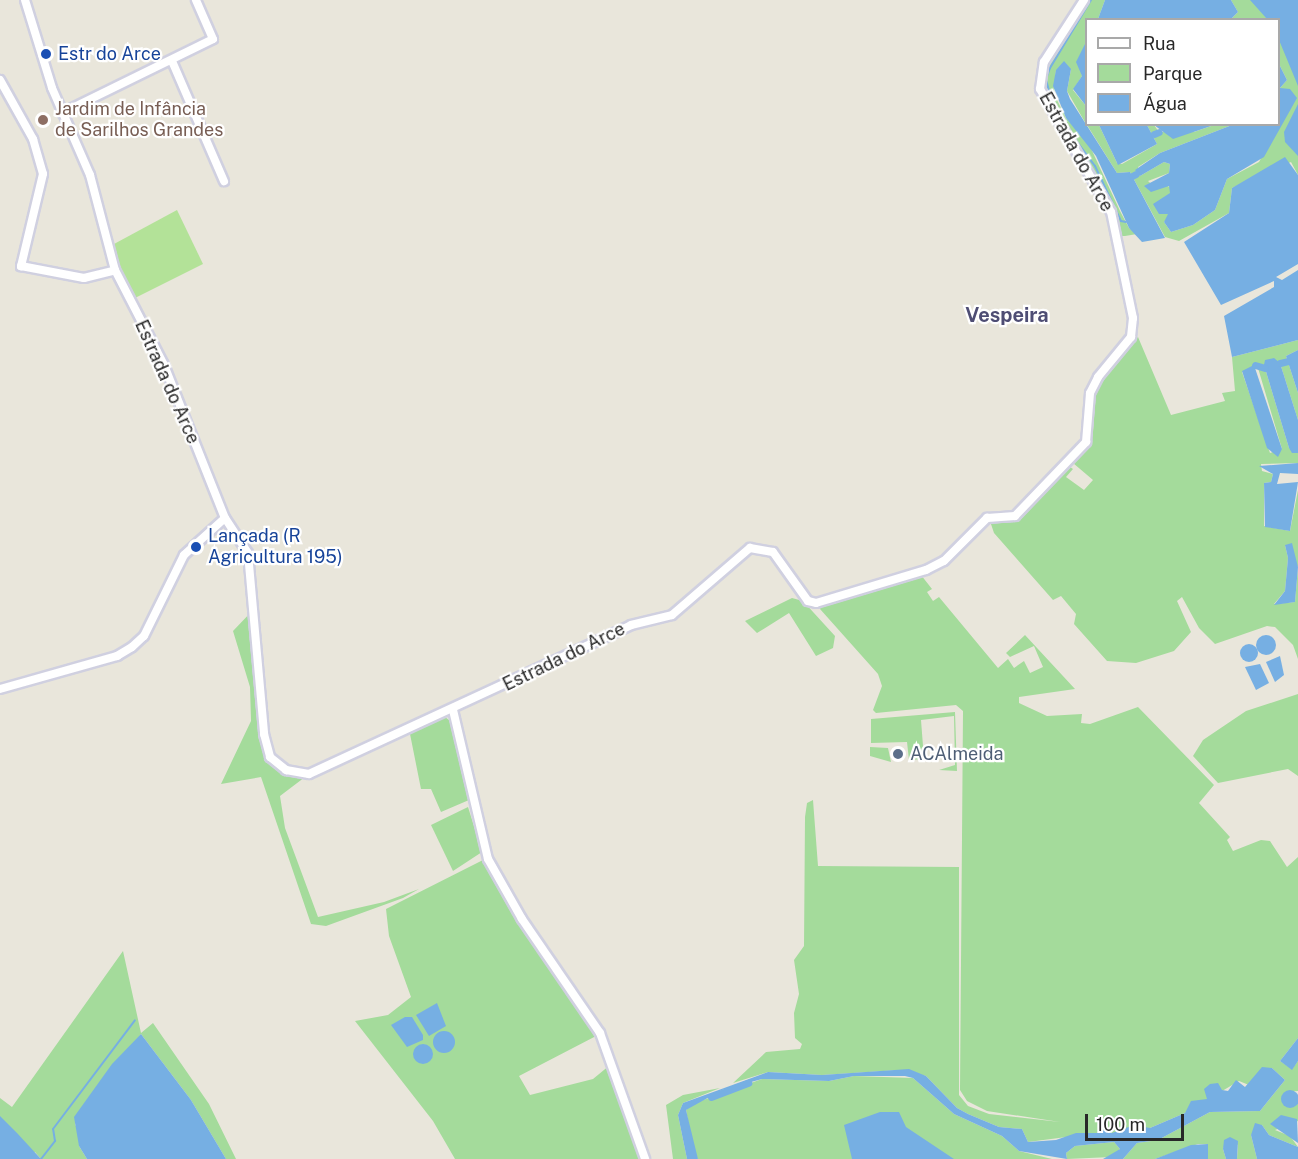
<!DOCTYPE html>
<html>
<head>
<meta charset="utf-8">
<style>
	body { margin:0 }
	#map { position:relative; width:1298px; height:1159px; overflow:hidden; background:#e9e6db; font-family:"Public Sans",sans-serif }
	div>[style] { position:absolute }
	.green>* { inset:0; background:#a4db9b }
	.pitch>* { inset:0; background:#b3e298 }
	.water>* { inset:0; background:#76afe3 }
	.round { border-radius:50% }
	.stream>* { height:2px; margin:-1px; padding:0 1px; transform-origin:1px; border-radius:1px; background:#76afe3 }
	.canal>* { height:7px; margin:-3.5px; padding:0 3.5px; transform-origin:3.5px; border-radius:3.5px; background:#76afe3 }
	.roads { filter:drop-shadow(2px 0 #d0d0e0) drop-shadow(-2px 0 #d0d0e0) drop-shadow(0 2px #d0d0e0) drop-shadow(0 -2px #d0d0e0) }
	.minor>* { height:8px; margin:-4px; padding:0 4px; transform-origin:4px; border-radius:4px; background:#fff }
	.dots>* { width:16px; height:16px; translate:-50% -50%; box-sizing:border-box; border:3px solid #fff; border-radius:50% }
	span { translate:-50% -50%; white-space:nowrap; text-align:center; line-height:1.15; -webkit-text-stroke:4.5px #fff; paint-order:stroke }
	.transit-label { font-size:18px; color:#164399 }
	.left { translate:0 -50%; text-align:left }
	.education-label { font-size:18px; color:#785e54 }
	.street-label { font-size:18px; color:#282828 }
	.service-label { font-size:18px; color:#4e5e75 }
	.neighbourhood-label { font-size:20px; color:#4e4d74; font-weight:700 }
	.legend { position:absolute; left:1085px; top:18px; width:195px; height:108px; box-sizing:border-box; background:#fff; border:2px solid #a9a9a9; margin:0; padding:8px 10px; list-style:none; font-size:18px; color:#282828 }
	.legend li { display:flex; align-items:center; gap:12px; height:30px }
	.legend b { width:30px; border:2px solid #a9a9a9 }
	.scale { position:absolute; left:1085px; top:1114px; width:99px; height:27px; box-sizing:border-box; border:3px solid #282828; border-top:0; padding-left:8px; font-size:18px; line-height:21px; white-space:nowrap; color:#282828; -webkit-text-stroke:4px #fff; paint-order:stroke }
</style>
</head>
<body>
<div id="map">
	<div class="green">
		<div style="clip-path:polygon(1087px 0,1105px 0,1098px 19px,1086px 20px,1086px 46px,1079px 57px,1082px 76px,1073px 90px,1086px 106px,1086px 124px,1067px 91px,1071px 69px,1056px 70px,1054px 94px,1066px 118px,1088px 142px,1120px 211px,1129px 228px,1137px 234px,1125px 236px,1121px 236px,1101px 186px,1049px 104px,1042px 83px,1048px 62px)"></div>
		<div style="clip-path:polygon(1231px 0,1283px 0,1298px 20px,1298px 175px,1291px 162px,1232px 188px,1229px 213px,1179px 241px,1165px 237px,1130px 172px,1117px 173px,1087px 125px,1099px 125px,1117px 163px,1122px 164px,1157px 144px,1147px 125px,1154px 125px,1159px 132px,1194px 132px,1214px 125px,1232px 125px,1160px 153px,1138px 167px,1140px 176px,1164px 162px,1170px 164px,1169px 173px,1148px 181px,1157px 189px,1166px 185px,1171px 188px,1169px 216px,1164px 222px,1171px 232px,1193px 225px,1215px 210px,1227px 179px,1259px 162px,1293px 101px,1280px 88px,1287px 80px,1279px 64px,1278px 20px,1231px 19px,1238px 12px)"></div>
		<div style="clip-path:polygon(evenodd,1138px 337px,1171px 415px,1225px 401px,1222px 393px,1235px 391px,1232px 357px,1298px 340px,1298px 350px,1286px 356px,1298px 393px,1298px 420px,1280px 363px,1264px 365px,1289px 448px,1298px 453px,1298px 463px,1261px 464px,1262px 471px,1273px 474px,1271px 482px,1264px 483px,1264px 526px,1290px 531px,1298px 490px,1298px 659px,1293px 645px,1275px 627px,1267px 626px,1215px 644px,1199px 628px,1182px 597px,1177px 601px,1191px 632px,1174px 651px,1136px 663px,1107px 661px,1074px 624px,1076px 614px,1061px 596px,1053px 600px,994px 533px,990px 521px,1021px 519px,1070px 467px,1073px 469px,1066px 477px,1084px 490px,1093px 480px,1073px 463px,1093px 433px,1094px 399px,1106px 373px,1138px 337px,1258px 368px,1282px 449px,1270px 453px,1242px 372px,1258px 368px,1138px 337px,1285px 545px,1298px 567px,1295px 602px,1274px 604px,1285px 591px,1288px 558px,1285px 545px)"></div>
		<div style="clip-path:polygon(921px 575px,932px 589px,927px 592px,933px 601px,939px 597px,998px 668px,1008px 659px,1014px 668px,1024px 661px,1030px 673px,1043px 667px,1034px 646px,1010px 657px,1006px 653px,1025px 635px,1075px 689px,1019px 697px,1019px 703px,1047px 716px,1082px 714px,1081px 723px,1090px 724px,1138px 707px,1214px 785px,1199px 803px,1230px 837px,1227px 840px,1233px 851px,1261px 840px,1270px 841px,1287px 867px,1298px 857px,1298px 1038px,1280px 1061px,1292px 1069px,1298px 1061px,1298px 1091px,1288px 1092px,1284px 1105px,1298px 1104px,1298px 1121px,1275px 1130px,1290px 1136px,1298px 1147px,1269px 1135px,1262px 1125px,1251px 1135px,1257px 1159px,1237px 1159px,1238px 1145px,1227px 1139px,1223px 1149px,1226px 1159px,1208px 1159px,1208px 1144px,1198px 1144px,1155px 1159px,1123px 1159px,1137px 1143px,1158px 1140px,1210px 1112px,1260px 1111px,1285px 1080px,1272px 1068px,1249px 1085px,1239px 1081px,1185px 1113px,1150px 1128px,1112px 1133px,1100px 1129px,1097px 1133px,1028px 1142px,1022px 1129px,999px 1127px,968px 1114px,957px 1108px,926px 1076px,899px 1070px,822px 1075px,768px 1072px,733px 1083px,766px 1052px,800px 1049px,802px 1044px,795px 1038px,794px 1013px,799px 994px,794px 960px,804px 946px,805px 817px,807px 803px,813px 800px,818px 866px,959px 867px,959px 1095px,968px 1106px,989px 1114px,1060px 1122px,987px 1111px,967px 1101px,960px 1090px,963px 711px,956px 705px,876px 713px,873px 710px,882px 686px,878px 674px,820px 609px,821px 604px)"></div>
		<div style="clip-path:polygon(792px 598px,803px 601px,835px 636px,833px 648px,816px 656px,789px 613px,757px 633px,745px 621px)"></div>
		<div style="clip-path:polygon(254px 609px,270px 757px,286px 770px,309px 774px,280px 796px,285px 828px,318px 917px,384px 902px,419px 889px,403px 898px,326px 926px,311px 924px,261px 777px,221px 784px,251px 721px,250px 687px,233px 631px)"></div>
		<div style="clip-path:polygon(1298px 694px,1298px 776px,1288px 769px,1218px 783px,1193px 756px,1203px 740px,1246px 711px)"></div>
		<div style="clip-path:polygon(955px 712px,957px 771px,939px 770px,955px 765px,954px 716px,921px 720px,924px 759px,909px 760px,907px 742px,871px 743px,871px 719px)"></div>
		<div style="clip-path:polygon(445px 717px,453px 723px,469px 800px,441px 812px,431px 789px,421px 789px,410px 734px)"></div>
		<div style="clip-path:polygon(870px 747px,888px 748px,891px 762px,870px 756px)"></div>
		<div style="clip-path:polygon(468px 807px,482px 852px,453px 871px,431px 825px)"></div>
		<div style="clip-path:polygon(483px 860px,492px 867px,598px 1035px,519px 1076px,530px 1095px,593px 1079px,610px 1065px,643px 1159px,455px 1159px,433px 1121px,355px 1021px,388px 1015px,411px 997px,389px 936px,386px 909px)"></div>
		<div style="clip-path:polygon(123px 951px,141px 1033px,153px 1023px,209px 1104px,236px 1159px,226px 1159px,191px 1100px,141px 1034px,75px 1124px,80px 1135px,79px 1146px,87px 1159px,41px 1159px,35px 1152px,0 1159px,0 1098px,12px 1107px)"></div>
		<div style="clip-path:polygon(854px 1076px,913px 1078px,954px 1114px,1002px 1136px,1019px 1151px,1052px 1159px,698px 1159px,694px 1153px,686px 1110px,692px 1104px,762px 1079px,829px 1081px)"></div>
		<div style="clip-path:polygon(720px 1088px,683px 1103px,678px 1115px,687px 1159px,673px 1159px,666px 1105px,683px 1095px)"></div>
		<div style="clip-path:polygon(1114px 1142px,1120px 1149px,1111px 1157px,1067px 1159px,1066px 1153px,1075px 1146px)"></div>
	</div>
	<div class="pitch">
		<div style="clip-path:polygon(177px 210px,203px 264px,133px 299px,118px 265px,114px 244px)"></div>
	</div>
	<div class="water">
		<div style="clip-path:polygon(1105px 0,1231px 0,1238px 12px,1231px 19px,1098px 19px)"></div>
		<div style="clip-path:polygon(1250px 0,1298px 0,1298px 86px,1279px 40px,1278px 20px,1267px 19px)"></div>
		<div style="clip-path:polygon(1086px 42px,1086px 106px,1073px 89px,1082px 76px,1076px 62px)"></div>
		<div style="clip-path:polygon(1064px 61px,1071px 69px,1067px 91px,1070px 99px,1117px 173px,1130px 172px,1165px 238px,1142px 242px,1129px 228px,1096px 156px,1066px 118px,1053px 86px,1056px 70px)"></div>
		<div style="clip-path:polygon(1279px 64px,1287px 80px,1280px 88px,1290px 89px,1297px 98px,1264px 157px,1227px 179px,1215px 210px,1193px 225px,1171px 232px,1164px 222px,1168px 214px,1159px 214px,1153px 204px,1170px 193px,1169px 186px,1151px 192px,1144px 186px,1169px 173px,1170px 164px,1164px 162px,1140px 176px,1135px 170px,1160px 153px,1232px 125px,1278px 124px)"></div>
		<div style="clip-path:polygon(1298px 104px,1298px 156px,1285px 142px,1284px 132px)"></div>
		<div style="clip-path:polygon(1099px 125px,1147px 125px,1157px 144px,1118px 165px)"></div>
		<div style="clip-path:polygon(1154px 125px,1214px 125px,1173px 139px)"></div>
		<div style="clip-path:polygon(1285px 157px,1298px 175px,1298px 264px,1276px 277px,1282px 280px,1298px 270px,1298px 340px,1232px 357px,1224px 316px,1274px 287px,1274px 281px,1221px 305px,1184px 242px,1229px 213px,1232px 188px)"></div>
		<div style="clip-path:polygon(1298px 350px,1298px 393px,1286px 356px)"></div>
		<div style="clip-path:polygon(1274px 358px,1280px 363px,1298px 420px,1298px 453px,1292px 453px,1289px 448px,1264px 365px,1265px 360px)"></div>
		<div style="clip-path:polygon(1254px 365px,1282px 449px,1278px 457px,1267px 448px,1242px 371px)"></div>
		<div style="clip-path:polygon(1298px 463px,1298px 474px,1280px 473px,1277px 484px,1298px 482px,1290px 531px,1265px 527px,1264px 483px,1271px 482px,1273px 474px,1259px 466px)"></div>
		<div style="clip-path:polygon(1292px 543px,1298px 567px,1295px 602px,1274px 605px,1285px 591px,1288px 558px,1285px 545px)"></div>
		<div class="round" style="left:1256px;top:635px;width:20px;height:20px"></div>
		<div class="round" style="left:1240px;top:644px;width:18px;height:18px"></div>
		<div style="clip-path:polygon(1280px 656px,1284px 675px,1275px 682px,1266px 662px)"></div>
		<div style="clip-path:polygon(1260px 664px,1269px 683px,1256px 690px,1245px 667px)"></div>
		<div style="clip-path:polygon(437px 1003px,446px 1026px,429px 1036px,416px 1015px)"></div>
		<div style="clip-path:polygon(405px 1017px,412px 1017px,423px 1035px,423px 1040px,407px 1047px,391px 1025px)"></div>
		<div class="round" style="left:433px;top:1031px;width:22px;height:22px"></div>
		<div style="clip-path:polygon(141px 1034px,191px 1100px,226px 1159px,87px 1159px,79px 1146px,74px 1117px,112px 1064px)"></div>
		<div style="clip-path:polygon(1298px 1038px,1298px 1061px,1292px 1070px,1280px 1061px)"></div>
		<div class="round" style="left:413px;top:1044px;width:20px;height:20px"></div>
		<div style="clip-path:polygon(1262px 1067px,1272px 1068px,1285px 1080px,1260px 1111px,1210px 1112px,1158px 1140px,1137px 1143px,1123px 1159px,1103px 1159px,1120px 1149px,1114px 1142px,1075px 1146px,1066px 1153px,1067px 1159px,1019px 1151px,1002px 1136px,954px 1114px,913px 1078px,905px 1076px,854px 1076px,829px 1081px,762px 1079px,722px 1090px,686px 1110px,698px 1159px,687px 1159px,678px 1115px,683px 1103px,768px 1072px,822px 1075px,909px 1069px,926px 1076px,957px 1108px,968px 1114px,999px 1127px,1022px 1129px,1028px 1142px,1056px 1140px,1076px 1133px,1097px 1133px,1099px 1129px,1112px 1133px,1134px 1125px,1150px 1128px,1185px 1113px,1191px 1101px,1207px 1099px,1204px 1089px,1210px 1084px,1218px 1083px,1222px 1090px,1228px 1091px,1236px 1080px,1245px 1087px)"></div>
		<div class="round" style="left:1281px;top:1090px;width:18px;height:18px"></div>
		<div style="clip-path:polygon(880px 1112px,899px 1112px,906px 1127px,954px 1159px,852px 1159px,844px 1125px)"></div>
		<div style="clip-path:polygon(1281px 1115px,1297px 1119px,1298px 1143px,1270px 1124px)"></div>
		<div style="clip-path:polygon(0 1116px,17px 1133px,41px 1159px,0 1159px)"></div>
		<div style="clip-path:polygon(1255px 1123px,1262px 1125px,1269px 1135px,1298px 1147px,1298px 1159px,1257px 1159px,1251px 1135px)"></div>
		<div style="clip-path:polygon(1230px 1137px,1238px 1141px,1237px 1159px,1226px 1159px,1223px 1149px,1224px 1140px)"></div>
		<div style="clip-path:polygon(1208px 1144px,1208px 1159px,1155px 1159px,1191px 1145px)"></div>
	</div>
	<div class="stream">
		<div style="left:1052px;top:102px;width:24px;rotate:-105deg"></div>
		<div style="left:1046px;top:79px;width:12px;rotate:-70deg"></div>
		<div style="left:1050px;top:68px;width:79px;rotate:-58.9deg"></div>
		<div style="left:1063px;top:123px;width:54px;rotate:53.3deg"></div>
		<div style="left:1095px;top:166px;width:61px;rotate:64.7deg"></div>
		<div style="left:1121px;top:221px;width:5px;rotate:11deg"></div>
		<div style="left:41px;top:1159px;width:23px;rotate:-52deg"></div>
		<div style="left:55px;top:1141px;width:12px;rotate:-99deg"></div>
		<div style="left:53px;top:1129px;width:136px;rotate:-53deg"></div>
	</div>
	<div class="canal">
		<div style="left:1154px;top:134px;width:5px;rotate:-22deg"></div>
		<div style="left:1132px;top:176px;width:4px;rotate:-27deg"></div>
		<div style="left:1280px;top:363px;width:8px;rotate:-14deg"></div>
		<div style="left:1255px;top:365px;width:10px;rotate:17deg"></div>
		<div style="left:711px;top:1097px;width:40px;rotate:-21deg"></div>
	</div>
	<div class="roads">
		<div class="minor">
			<div style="left:25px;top:0;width:92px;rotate:72.9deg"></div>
			<div style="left:52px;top:88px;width:95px;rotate:66.4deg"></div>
			<div style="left:90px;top:175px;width:98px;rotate:75.3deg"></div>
			<div style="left:115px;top:270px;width:107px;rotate:62.7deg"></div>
			<div style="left:164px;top:365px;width:165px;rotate:68.3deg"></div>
			<div style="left:225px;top:518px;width:42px;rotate:56.7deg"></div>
			<div style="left:248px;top:553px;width:182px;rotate:84.9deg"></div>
			<div style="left:264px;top:734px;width:24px;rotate:75deg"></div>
			<div style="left:270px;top:757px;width:21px;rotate:39deg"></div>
			<div style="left:286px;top:770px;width:23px;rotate:10deg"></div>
			<div style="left:309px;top:774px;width:355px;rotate:-24.8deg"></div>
			<div style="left:631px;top:625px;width:42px;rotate:-13.7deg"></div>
			<div style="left:672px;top:615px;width:103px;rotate:-40.7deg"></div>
			<div style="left:750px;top:548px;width:23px;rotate:10deg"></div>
			<div style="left:773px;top:552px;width:60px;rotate:54.5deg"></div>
			<div style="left:808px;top:601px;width:8px;rotate:14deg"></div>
			<div style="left:816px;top:603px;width:115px;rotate:-16.7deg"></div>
			<div style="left:926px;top:570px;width:20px;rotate:-27deg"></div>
			<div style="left:944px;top:561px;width:61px;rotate:-45deg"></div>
			<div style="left:987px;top:518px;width:28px;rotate:-4deg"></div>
			<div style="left:1015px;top:516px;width:103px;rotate:-46.2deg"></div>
			<div style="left:1086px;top:442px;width:49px;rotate:-85.3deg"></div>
			<div style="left:1090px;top:393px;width:18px;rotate:-63deg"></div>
			<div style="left:1098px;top:377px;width:52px;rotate:-50.5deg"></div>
			<div style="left:1131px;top:337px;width:19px;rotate:-84deg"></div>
			<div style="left:1133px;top:318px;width:108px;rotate:-101.7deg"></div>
			<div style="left:1111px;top:212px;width:142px;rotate:-120deg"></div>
			<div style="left:1040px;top:89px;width:27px;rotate:-82deg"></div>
			<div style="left:1044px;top:62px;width:74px;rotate:-57.2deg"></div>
			<div style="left:172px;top:61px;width:131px;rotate:66.6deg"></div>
			<div style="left:0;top:80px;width:68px;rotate:60.8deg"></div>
			<div style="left:33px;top:139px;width:36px;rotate:74deg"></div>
			<div style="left:43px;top:174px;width:95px;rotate:103.4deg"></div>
			<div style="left:21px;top:266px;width:64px;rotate:10.8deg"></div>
			<div style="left:84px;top:278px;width:32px;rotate:-14deg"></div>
			<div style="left:62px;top:113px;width:168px;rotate:-26.1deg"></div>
			<div style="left:213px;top:39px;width:43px;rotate:-113.6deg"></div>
			<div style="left:0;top:689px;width:122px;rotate:-15.8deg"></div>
			<div style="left:117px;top:656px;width:17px;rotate:-31deg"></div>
			<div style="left:132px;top:647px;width:16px;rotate:-43deg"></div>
			<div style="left:144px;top:636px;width:90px;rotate:-63.7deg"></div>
			<div style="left:184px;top:555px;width:55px;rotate:-42.1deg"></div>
			<div style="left:453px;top:710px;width:153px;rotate:76.8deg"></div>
			<div style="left:488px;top:859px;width:69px;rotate:60.5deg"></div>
			<div style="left:522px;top:919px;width:138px;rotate:55.6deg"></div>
			<div style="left:600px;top:1033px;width:134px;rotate:70.3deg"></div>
		</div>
	</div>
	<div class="dots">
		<div style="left:46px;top:54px;background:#1a4fb4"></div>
		<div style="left:43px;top:120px;background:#8d6e63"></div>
		<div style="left:196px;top:547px;background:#1a4fb4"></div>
		<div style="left:898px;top:754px;background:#5c6f8a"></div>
	</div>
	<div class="transit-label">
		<span class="left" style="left:58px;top:54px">Estr do Arce</span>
		<span class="left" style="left:208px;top:547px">Lançada (R<br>Agricultura 195)</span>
	</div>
	<div class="education-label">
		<span class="left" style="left:55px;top:120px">Jardim de Infância<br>de Sarilhos Grandes</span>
	</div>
	<div class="street-label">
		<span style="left:1076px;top:152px;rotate:61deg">Estrada do Arce</span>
		<span style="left:167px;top:382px;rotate:66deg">Estrada do Arce</span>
		<span style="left:564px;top:657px;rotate:-26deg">Estrada do Arce</span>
	</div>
	<div class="service-label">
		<span class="left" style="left:910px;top:754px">ACAlmeida</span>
	</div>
	<div class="neighbourhood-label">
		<span style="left:1007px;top:315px">Vespeira</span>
	</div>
	<ul class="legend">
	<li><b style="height:8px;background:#fff"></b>Rua</li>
	<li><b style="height:16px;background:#a4db9b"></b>Parque</li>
	<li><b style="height:16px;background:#76afe3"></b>Água</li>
	</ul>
	<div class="scale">100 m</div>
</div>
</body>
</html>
